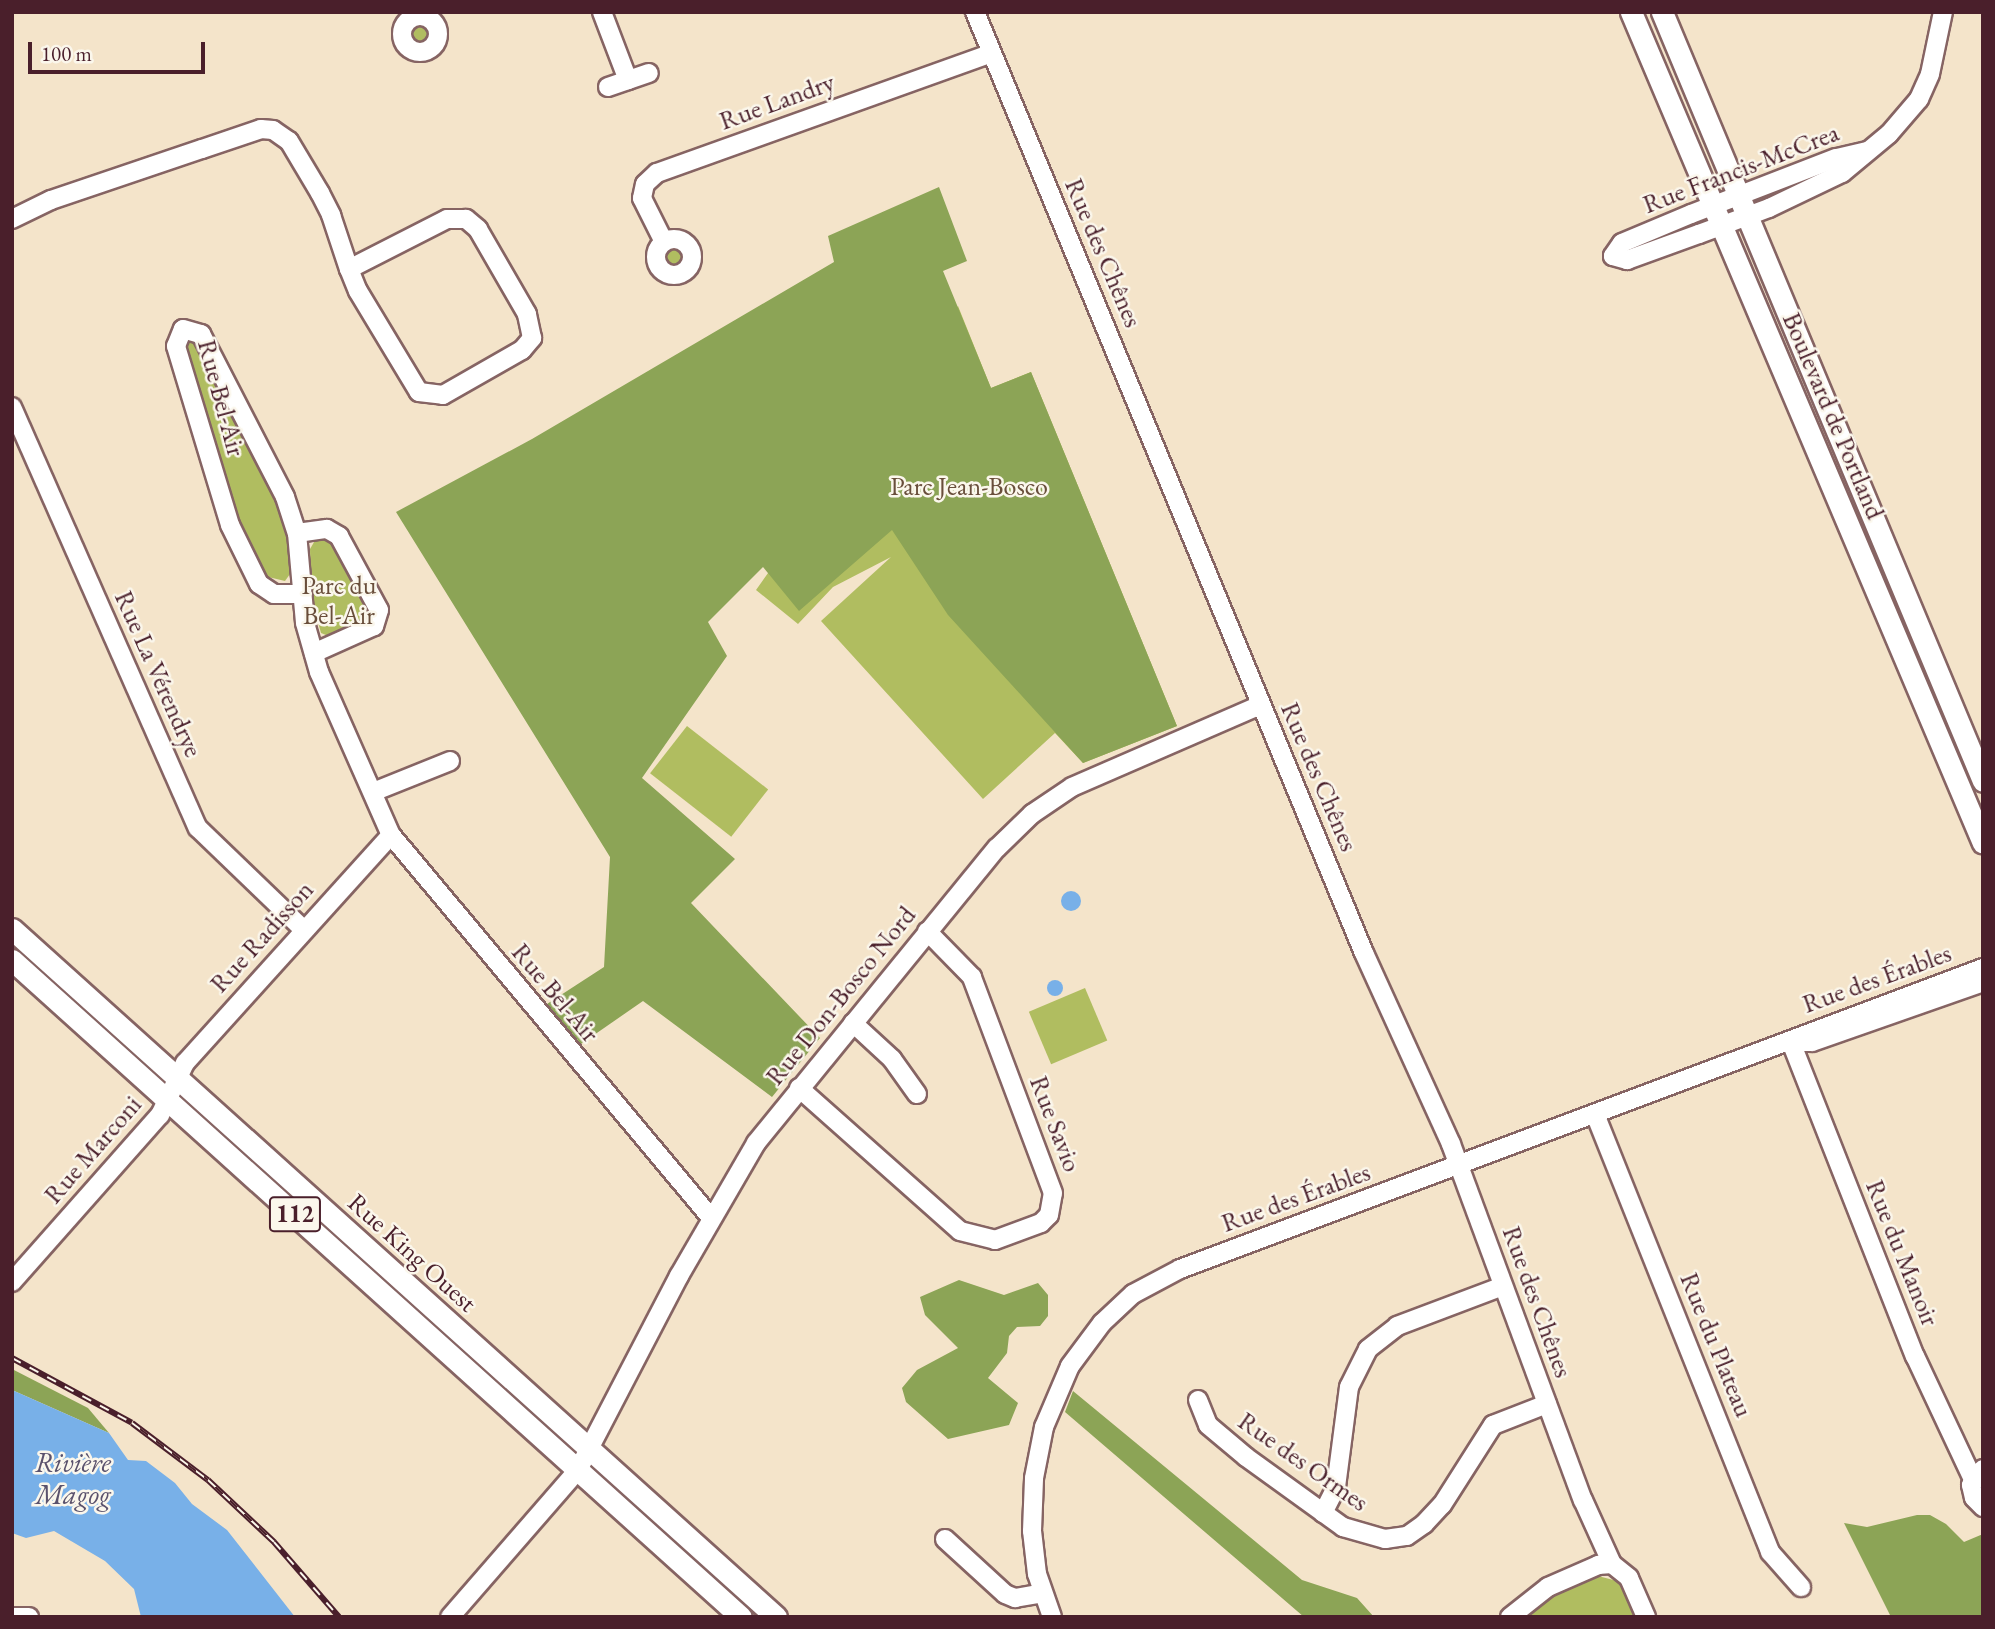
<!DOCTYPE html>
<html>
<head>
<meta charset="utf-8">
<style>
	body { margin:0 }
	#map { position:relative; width:1995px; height:1629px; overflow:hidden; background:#f4e4ca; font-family:"EB Garamond",serif }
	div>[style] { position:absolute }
	.green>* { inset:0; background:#b0bd60; transform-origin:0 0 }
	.round { border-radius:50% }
	.forest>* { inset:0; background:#8ca456 }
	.water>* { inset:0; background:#78b0e8 }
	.roads { filter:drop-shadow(2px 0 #866463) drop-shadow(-2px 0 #866463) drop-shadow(0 2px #866463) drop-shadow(0 -2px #866463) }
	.minor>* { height:18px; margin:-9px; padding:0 9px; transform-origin:9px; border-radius:9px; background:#fff }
	.minor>.ring { margin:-9px; padding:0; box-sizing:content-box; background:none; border:18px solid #fff; border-radius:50% }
	.major>* { height:21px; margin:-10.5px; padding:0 10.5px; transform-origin:10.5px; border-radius:10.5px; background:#fff }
	.rail>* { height:6px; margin-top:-3px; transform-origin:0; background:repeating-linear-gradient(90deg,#fbf7ec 0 10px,#4a1f2b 0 20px); box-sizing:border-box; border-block:2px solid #4a1f2b }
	span { translate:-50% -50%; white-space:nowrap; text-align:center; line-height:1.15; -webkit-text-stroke:5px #fbf7ec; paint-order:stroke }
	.shield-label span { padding:2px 5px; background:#fbf7ec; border:2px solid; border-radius:5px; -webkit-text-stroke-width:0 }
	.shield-label { font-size:24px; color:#4a1f2b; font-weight:700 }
	.street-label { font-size:26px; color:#4a1f2b }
	.park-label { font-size:26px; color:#694e3b }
	.water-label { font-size:28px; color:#5a526d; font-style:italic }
	.frame { position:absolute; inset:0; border:14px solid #4a1f2b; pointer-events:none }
	.scale { position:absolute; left:28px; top:42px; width:177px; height:32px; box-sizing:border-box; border:4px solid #4a1f2b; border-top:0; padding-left:9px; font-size:21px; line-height:24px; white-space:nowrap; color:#4a1f2b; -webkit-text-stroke:5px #fbf7ec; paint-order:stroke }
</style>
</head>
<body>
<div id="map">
	<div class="green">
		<div class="round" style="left:411px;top:24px;width:18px;height:18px"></div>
		<div class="round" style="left:665px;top:249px;width:18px;height:18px"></div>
		<div style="clip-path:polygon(958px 306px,991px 388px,1031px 372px,1177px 726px,1083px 763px,1055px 733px,983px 799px,821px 621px,891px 557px,833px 587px,798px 624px,756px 590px)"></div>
		<div style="clip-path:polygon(187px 337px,195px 340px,266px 470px,289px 526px,295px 567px,285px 581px,264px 576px,235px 518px,183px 341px)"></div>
		<div style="clip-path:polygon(317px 537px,330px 538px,371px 604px,369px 616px,331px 637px,321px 633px,311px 597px,310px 549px)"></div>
		<div style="left:687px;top:726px;width:103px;height:60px;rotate:38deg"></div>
		<div style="left:1085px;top:988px;width:57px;height:61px;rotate:67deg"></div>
		<div style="clip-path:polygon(1598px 1576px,1621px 1582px,1637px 1617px,1524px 1617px,1553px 1594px)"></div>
	</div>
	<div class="forest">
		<div style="clip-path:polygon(939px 187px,967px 261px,943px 271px,991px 388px,1031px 372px,1177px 726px,1083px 763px,948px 615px,892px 530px,799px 611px,763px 567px,708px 622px,727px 656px,642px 778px,735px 859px,691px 903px,820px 1038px,772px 1097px,643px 1001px,581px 1044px,547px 1004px,604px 967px,610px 857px,396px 512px,532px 439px,834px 262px,828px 236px)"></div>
		<div style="clip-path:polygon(959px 1280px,1004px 1295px,1038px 1283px,1048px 1295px,1048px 1316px,1040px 1326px,1017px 1327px,1009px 1336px,1007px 1353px,988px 1378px,1018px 1403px,1009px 1425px,948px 1439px,906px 1402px,902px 1388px,917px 1370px,958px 1348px,925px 1315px,920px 1297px)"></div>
		<div style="clip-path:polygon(12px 1369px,88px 1408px,109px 1433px,12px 1390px)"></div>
		<div style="clip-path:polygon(1073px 1391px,1302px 1580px,1357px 1598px,1374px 1617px,1304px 1617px,1065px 1412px)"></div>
		<div style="clip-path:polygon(1917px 1515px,1930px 1515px,1946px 1524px,1964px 1542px,1983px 1534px,1983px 1617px,1891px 1617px,1844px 1523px,1867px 1527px)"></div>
	</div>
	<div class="water">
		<div class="round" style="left:1061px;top:891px;width:20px;height:20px"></div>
		<div class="round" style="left:1047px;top:980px;width:16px;height:16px"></div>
		<div style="clip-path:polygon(12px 1390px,109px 1433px,128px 1460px,146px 1461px,175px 1483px,192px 1504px,227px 1530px,295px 1617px,141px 1617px,134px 1589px,105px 1561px,54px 1531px,26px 1538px,12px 1533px)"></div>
	</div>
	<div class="roads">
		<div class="minor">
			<div style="left:602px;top:12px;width:73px;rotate:69.1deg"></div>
			<div style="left:975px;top:12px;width:1018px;rotate:67.54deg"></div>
			<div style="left:1364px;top:953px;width:210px;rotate:65.5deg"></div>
			<div style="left:1451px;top:1144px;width:380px;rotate:69.7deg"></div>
			<div style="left:1583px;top:1500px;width:70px;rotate:65.6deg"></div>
			<div style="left:1612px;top:1564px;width:22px;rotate:39deg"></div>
			<div style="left:1629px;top:1578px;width:43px;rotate:66.4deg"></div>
			<div class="ring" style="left:402px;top:16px;width:18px;height:18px"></div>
			<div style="left:608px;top:87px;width:43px;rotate:-18.9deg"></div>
			<div style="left:1867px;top:151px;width:32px;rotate:167deg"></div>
			<div style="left:1836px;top:158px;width:155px;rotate:158.9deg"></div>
			<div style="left:1691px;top:214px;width:75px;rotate:157.2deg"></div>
			<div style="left:1622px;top:243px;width:16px;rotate:125deg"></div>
			<div style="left:1613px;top:256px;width:15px;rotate:16deg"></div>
			<div style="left:1627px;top:260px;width:77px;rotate:-19.9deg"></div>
			<div style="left:1699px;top:234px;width:75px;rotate:-20.4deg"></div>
			<div style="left:1769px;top:208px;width:81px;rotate:-25.6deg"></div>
			<div style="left:1842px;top:173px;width:61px;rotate:-39.7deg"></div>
			<div style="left:1889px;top:134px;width:46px;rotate:-49.4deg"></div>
			<div style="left:1919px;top:99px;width:27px;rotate:-66deg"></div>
			<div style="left:1930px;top:74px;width:63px;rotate:-78.2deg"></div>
			<div style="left:12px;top:219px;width:43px;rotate:-26deg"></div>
			<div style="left:51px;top:200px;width:159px;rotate:-18.7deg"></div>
			<div style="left:202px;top:149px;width:62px;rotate:-18.7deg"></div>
			<div style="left:261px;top:129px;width:12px;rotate:5deg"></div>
			<div style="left:273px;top:130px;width:19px;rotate:35deg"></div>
			<div style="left:289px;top:141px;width:61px;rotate:59.2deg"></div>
			<div style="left:320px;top:193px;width:25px;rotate:63deg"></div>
			<div style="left:331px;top:215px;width:57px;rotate:71.6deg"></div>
			<div style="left:349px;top:269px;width:24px;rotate:68deg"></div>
			<div style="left:358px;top:291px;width:118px;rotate:58.9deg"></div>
			<div style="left:419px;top:392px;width:24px;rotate:7deg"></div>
			<div style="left:443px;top:395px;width:91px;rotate:-29.7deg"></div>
			<div style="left:522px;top:350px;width:16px;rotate:-50deg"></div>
			<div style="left:532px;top:338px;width:25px;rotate:-102deg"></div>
			<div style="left:527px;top:314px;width:98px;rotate:-120deg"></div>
			<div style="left:478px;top:229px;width:16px;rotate:-140deg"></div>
			<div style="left:466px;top:219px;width:19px;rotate:180deg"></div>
			<div style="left:447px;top:219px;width:110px;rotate:153deg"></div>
			<div class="ring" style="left:656px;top:239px;width:18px;height:18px"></div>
			<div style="left:664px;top:242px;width:49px;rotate:-116.6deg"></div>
			<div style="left:642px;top:198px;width:14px;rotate:-78deg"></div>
			<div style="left:645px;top:184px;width:16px;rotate:-43deg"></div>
			<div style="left:657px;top:173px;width:354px;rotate:-19.7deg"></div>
			<div style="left:12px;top:407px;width:460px;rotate:66.2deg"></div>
			<div style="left:198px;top:828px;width:146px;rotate:43.9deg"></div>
			<div style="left:297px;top:533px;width:30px;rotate:-8deg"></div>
			<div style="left:327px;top:529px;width:14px;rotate:30deg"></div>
			<div style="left:339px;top:536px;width:84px;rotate:61.6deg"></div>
			<div style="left:379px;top:610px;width:17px;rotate:107deg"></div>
			<div style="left:374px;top:626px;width:66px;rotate:155.8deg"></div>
			<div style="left:302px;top:594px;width:28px;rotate:180deg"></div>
			<div style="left:274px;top:594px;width:18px;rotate:-146deg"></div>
			<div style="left:259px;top:584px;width:66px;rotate:-116.2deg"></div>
			<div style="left:230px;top:525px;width:187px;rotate:-106.8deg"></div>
			<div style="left:176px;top:346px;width:18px;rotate:-68deg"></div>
			<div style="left:183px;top:329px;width:19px;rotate:16deg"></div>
			<div style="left:201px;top:334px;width:183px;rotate:62.7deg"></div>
			<div style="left:285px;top:497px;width:38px;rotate:72deg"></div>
			<div style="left:297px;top:533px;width:90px;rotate:84.9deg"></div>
			<div style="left:305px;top:623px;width:51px;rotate:74.1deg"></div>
			<div style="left:319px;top:672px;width:178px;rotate:66.2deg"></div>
			<div style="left:391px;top:835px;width:499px;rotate:50.1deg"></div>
			<div style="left:373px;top:792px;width:83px;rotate:-21.9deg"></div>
			<div style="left:853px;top:1023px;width:53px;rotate:42.7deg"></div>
			<div style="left:892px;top:1059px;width:43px;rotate:54.5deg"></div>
			<div style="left:1791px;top:1042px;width:338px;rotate:68.5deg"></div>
			<div style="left:1915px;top:1356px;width:136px;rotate:64.8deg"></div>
			<div style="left:1791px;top:1042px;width:21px"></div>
			<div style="left:1812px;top:1042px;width:181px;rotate:-19.3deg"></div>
			<div style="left:799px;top:1088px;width:215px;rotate:41.6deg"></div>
			<div style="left:960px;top:1231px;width:36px;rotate:14deg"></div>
			<div style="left:995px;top:1240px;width:49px;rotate:-20.3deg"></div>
			<div style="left:1041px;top:1223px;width:11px;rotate:-45deg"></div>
			<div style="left:1049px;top:1215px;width:22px;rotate:-80deg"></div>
			<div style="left:1053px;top:1193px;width:231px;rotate:-110.6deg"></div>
			<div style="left:972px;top:977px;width:64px;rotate:-134.4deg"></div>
			<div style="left:1595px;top:1114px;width:472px;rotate:68.2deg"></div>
			<div style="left:1770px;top:1552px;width:47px;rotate:48.5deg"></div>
			<div style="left:12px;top:1282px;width:223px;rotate:-48.5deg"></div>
			<div style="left:160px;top:1115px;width:58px;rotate:-64.3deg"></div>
			<div style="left:185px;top:1063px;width:307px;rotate:-47.9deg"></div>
			<div style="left:1198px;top:1400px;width:27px;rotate:68deg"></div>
			<div style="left:1208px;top:1425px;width:50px;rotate:40.1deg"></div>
			<div style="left:1246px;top:1457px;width:120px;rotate:35.8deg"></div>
			<div style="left:1343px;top:1527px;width:44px;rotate:15.9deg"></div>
			<div style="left:1385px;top:1539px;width:22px;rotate:-8deg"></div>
			<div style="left:1407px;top:1536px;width:21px;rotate:-35deg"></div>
			<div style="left:1424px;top:1524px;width:26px;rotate:-47deg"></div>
			<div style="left:1442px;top:1505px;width:95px;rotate:-57.5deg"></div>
			<div style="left:1493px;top:1425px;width:58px;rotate:-21.3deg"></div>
			<div style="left:1983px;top:1469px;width:20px;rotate:127deg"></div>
			<div style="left:1971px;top:1485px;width:13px;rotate:77deg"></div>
			<div style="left:1974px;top:1498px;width:13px;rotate:45deg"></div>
			<div style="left:1323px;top:1513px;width:29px;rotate:-63deg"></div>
			<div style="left:1336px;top:1487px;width:101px;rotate:-82.6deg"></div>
			<div style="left:1349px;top:1387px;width:42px;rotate:-63.4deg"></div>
			<div style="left:1368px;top:1349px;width:37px;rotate:-38deg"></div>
			<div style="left:1397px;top:1326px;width:113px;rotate:-20.7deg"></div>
			<div style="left:945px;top:1539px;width:81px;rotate:42.5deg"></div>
			<div style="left:1005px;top:1594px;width:11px;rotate:22deg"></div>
			<div style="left:1015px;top:1598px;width:27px;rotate:-10deg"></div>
			<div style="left:14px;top:1617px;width:15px"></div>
			<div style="left:450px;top:1617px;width:195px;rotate:-49deg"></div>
			<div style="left:578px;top:1470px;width:219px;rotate:-62.5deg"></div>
			<div style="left:679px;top:1276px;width:154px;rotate:-59.9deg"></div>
			<div style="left:756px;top:1143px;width:381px;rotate:-50.8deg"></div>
			<div style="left:997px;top:848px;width:49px;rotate:-44.2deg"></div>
			<div style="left:1032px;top:814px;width:48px;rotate:-34deg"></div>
			<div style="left:1072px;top:787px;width:206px;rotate:-23.5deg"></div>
			<div style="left:1052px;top:1617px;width:46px;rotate:-109.2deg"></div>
			<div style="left:1037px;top:1574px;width:43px;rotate:-96.6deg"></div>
			<div style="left:1032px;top:1531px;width:53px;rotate:-87.8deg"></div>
			<div style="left:1034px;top:1478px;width:52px;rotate:-78.9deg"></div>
			<div style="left:1044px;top:1427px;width:66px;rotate:-66.9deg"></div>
			<div style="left:1070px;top:1366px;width:54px;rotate:-53.3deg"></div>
			<div style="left:1102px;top:1323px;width:42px;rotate:-43.1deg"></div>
			<div style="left:1133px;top:1294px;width:53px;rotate:-28deg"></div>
			<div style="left:1180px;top:1269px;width:858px;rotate:-20.55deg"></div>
			<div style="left:1510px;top:1617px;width:48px;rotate:-38.3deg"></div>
			<div style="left:1548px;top:1587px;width:55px;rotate:-23.7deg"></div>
			<div style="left:1598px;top:1565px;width:14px;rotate:-4deg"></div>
		</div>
		<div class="major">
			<div style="left:1631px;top:12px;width:902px;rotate:67.04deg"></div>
			<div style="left:1662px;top:12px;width:833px;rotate:67.34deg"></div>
			<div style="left:12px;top:929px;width:1028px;rotate:42deg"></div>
			<div style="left:12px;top:960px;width:981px;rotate:42.03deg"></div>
		</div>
	</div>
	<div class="rail">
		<div style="left:12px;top:1358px;width:136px;rotate:28.4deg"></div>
		<div style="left:132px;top:1423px;width:95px;rotate:36.9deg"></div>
		<div style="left:208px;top:1480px;width:91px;rotate:43.2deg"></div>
		<div style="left:274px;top:1542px;width:99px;rotate:49.1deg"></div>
	</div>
	<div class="shield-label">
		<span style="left:295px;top:1214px">112</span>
	</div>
	<div class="street-label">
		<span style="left:777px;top:102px;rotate:-20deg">Rue Landry</span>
		<span style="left:1741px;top:169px;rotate:-21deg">Rue Francis-McCrea</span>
		<span style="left:1103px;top:253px;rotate:67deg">Rue des Chênes</span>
		<span style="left:221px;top:398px;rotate:75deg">Rue Bel-Air</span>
		<span style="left:1833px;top:416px;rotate:67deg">Boulevard de Portland</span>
		<span style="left:158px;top:674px;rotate:66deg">Rue La Vérendrye</span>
		<span style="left:1319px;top:777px;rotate:67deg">Rue des Chênes</span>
		<span style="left:262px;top:937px;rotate:-48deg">Rue Radisson</span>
		<span style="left:1877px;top:979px;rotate:-20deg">Rue des Érables</span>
		<span style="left:555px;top:993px;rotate:50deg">Rue Bel-Air</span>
		<span style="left:841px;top:996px;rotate:-51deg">Rue Don-Bosco Nord</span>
		<span style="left:1055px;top:1124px;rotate:69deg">Rue Savio</span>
		<span style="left:93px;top:1150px;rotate:-49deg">Rue Marconi</span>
		<span style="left:1296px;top:1198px;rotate:-20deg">Rue des Érables</span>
		<span style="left:412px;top:1253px;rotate:42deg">Rue King Ouest</span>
		<span style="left:1902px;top:1253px;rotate:68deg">Rue du Manoir</span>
		<span style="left:1537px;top:1302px;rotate:70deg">Rue des Chênes</span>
		<span style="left:1716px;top:1345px;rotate:68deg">Rue du Plateau</span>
		<span style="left:1303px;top:1462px;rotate:35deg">Rue des Ormes</span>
	</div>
	<div class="park-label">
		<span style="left:969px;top:487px">Parc Jean-Bosco</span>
		<span style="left:339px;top:601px">Parc du<br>Bel-Air</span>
	</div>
	<div class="water-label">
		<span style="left:73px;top:1478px">Rivière<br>Magog</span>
	</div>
	<div class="frame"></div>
	<div class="scale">100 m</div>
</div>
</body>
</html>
